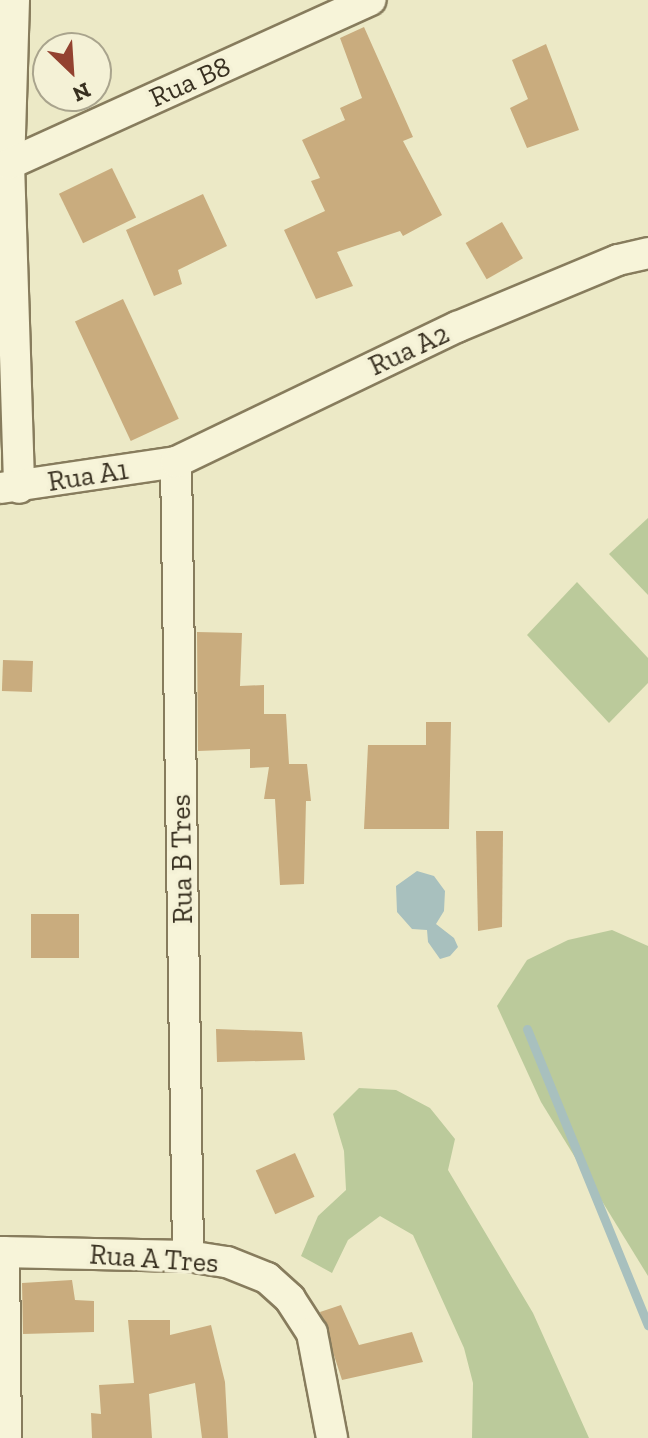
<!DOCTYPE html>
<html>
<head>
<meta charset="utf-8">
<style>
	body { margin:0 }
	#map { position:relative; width:648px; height:1438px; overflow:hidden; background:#ece9c6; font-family:"Zilla Slab",serif }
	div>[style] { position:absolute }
	.green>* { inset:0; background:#bbca9b }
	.water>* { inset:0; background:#a8c0be }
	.stream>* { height:9px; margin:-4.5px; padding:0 4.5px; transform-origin:4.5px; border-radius:4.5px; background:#a8c0be }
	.building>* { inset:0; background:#c9ac7e; transform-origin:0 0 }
	.roads { filter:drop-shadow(2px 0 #877c5d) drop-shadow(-2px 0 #877c5d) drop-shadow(0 2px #877c5d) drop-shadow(0 -2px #877c5d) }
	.minor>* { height:30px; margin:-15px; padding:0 15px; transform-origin:15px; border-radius:15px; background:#f7f4d9 }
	span { translate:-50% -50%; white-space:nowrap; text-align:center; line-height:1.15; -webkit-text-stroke:7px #f4f1d6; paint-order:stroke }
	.street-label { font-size:28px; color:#383020 }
	.north { position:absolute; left:32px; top:32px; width:80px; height:80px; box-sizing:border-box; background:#f4f1d6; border:2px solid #a9a48d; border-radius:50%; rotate:155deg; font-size:22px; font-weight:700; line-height:32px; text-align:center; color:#383020 }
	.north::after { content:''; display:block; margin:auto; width:28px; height:36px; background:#934230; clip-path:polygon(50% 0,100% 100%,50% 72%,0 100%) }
</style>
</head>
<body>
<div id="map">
	<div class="green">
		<div style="clip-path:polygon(648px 518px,648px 595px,609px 554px)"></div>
		<div style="clip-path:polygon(577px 582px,648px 658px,648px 683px,609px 723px,527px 635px)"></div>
		<div style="clip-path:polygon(612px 930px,648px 946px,648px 1276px,541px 1102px,497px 1006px,527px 960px,568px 940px)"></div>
		<div style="clip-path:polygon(359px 1088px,396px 1090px,430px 1108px,455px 1139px,448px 1170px,533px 1313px,589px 1438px,472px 1438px,473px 1383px,464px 1348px,413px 1235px,380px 1216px,348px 1240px,332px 1273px,301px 1256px,318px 1216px,346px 1190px,344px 1151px,333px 1114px)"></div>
	</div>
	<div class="water">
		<div style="clip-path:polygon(417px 871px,434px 876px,445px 891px,444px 911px,436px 924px,454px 938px,458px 947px,450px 956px,440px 959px,428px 942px,427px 930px,412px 929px,397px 912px,396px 886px)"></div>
	</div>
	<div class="stream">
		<div style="left:527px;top:1029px;width:320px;rotate:67.8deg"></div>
	</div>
	<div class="building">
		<div style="clip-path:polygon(364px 27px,413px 137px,403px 141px,442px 215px,403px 236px,400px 231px,337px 252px,353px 286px,316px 299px,284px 230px,325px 211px,311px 181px,320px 178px,302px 140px,345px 120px,340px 108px,362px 98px,340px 38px)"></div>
		<div style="clip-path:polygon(546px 44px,579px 130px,527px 148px,510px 108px,528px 99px,512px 60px)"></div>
		<div style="left:112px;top:168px;width:55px;height:59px;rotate:64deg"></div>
		<div style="clip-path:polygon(203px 194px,227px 246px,178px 270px,182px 284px,154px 296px,126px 230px)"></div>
		<div style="left:502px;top:222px;width:42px;height:42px;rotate:60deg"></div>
		<div style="left:123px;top:299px;width:132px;height:53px;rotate:65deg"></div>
		<div style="clip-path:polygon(197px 632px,242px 633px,240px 686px,264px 685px,264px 714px,286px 714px,289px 764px,307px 764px,311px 801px,306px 801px,304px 884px,280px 885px,275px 799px,264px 799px,269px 767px,250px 768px,250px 749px,198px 751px)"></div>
		<div style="left:3px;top:660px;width:30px;height:31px;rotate:2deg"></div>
		<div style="clip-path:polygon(426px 722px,451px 722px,449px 829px,364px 829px,368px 745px,426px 745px)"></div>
		<div style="clip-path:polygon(476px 831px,503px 831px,502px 927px,478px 931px)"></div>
		<div style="left:31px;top:914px;width:48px;height:44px"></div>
		<div style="clip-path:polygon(216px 1029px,302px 1032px,305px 1060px,217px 1062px)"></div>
		<div style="left:295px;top:1153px;width:48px;height:43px;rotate:66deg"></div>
		<div style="clip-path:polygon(72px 1280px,75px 1300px,94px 1301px,94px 1332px,23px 1334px,22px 1283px)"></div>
		<div style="clip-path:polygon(341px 1305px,359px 1345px,412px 1332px,423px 1362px,342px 1380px,320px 1312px)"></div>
		<div style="clip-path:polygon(128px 1320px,170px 1320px,170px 1335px,211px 1325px,225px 1382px,228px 1438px,202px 1438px,195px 1383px,149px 1394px,152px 1438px,92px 1438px,91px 1413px,101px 1414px,99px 1385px,134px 1383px)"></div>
	</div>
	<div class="roads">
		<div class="minor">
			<div style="left:14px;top:0;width:164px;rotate:91.7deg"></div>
			<div style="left:9px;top:164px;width:324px;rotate:88.2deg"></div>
			<div style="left:9px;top:164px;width:397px;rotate:-24.4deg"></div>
			<div style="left:176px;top:462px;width:794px;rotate:89.13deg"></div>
			<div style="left:0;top:488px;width:178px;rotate:-8.4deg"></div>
			<div style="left:176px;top:462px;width:312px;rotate:-25.7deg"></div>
			<div style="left:457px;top:327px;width:174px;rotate:-22.6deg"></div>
			<div style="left:618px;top:260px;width:31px;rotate:-13deg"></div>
			<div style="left:0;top:1252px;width:188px;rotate:1.2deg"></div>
			<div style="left:188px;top:1256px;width:39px;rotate:9deg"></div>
			<div style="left:227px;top:1262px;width:43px;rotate:21.8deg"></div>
			<div style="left:267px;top:1278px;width:31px;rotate:42deg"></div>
			<div style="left:290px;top:1299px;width:40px;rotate:57.1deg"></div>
			<div style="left:312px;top:1333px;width:107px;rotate:79.2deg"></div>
			<div style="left:4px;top:1252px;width:186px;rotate:89.4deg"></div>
		</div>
	</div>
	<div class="street-label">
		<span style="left:190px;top:82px;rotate:-24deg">Rua B8</span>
		<span style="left:409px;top:350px;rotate:-25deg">Rua A2</span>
		<span style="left:88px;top:476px;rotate:-9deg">Rua A1</span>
		<span style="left:182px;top:859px;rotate:-91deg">Rua B Tres</span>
		<span style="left:154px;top:1259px;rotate:4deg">Rua A Tres</span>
	</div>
	<div class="north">N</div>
</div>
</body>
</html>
